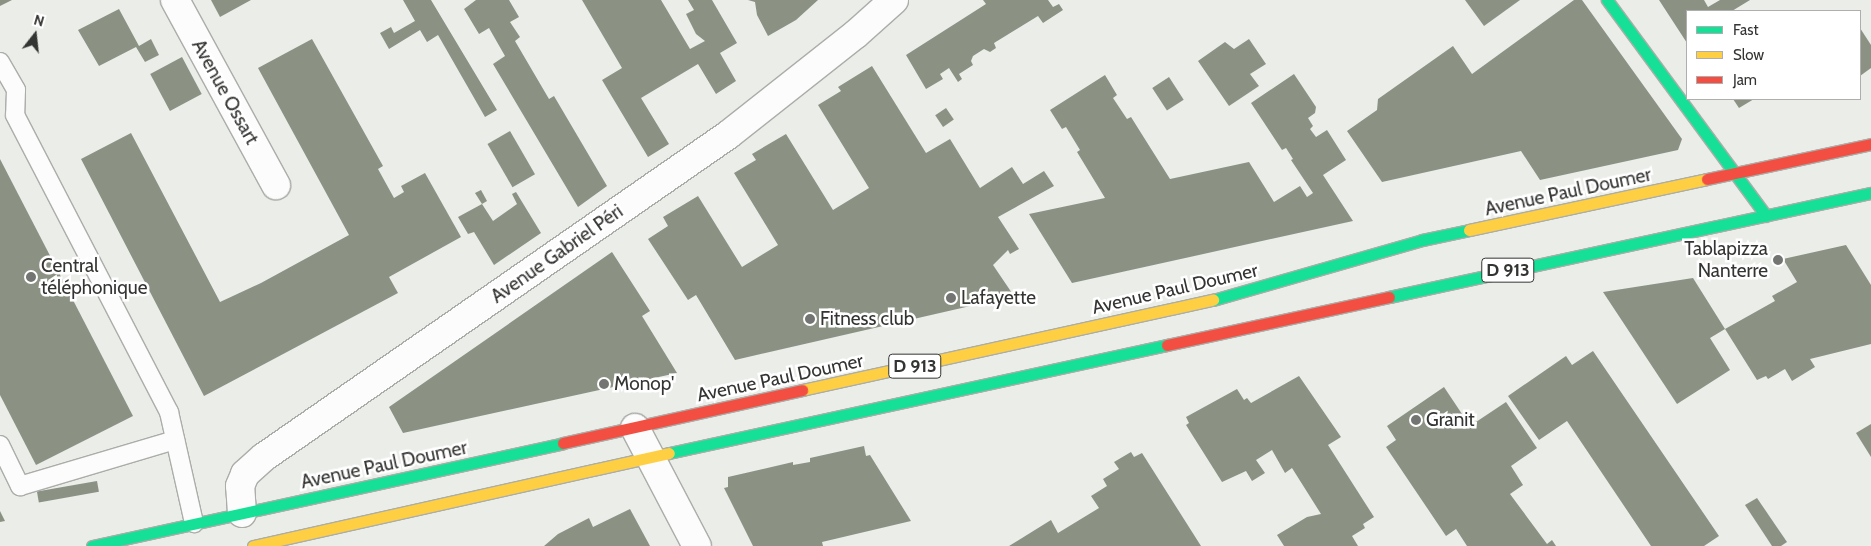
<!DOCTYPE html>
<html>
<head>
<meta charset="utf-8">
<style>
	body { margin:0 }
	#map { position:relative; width:1871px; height:546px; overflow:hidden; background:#eaede8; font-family:Cabin,sans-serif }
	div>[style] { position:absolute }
	.building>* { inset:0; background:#8b9284; transform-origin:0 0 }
	.roads { filter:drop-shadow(1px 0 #abada9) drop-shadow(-1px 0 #abada9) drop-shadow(0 1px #abada9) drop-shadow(0 -1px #abada9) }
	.lane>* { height:18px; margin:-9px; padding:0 9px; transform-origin:9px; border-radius:9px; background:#fcfcfc }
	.street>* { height:28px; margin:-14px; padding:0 14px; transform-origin:14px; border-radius:14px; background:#fcfcfc }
	.fast>* { height:11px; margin:-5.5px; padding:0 5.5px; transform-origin:5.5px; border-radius:5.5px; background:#16e098 }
	.slow>* { height:11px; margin:-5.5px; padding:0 5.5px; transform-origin:5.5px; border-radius:5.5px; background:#ffcf43 }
	.jam>* { height:11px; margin:-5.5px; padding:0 5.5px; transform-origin:5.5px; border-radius:5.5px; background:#f24e42 }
	.dots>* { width:14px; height:14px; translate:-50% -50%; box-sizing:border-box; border:2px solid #fff; border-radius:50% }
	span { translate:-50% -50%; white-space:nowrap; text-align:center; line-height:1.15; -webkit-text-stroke:5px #fff; paint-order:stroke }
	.shield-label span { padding:1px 4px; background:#fff; border:1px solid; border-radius:4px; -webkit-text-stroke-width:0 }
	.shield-label { font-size:18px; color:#333532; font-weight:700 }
	.street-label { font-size:19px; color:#333532 }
	.poi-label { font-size:19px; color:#333532 }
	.right { translate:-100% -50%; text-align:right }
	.left { translate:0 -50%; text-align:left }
	.legend { position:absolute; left:1686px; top:10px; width:175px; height:90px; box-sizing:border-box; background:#fff; border:1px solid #adaead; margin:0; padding:6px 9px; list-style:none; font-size:15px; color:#333532 }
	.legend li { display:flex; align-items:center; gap:10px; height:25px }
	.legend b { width:25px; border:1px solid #adaead }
	.north { position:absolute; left:10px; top:10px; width:50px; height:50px; -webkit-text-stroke:4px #fff; paint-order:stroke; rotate:16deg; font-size:14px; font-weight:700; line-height:20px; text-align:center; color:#333532 }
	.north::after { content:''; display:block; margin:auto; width:18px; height:22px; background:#333532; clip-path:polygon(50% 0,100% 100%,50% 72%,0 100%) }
</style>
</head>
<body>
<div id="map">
	<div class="building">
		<div style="clip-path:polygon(0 0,12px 0,0 6px)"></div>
		<div style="clip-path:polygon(211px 0,251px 0,220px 17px)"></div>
		<div style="clip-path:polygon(403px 0,431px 0,497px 110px,485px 117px,438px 35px,427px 42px,420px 30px,389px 49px,380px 33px,391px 27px,394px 33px,415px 21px)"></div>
		<div style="clip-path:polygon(476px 0,509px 0,519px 17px,510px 22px,520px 37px,515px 41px,549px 99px,554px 96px,607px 186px,578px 207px,493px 64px,505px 56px,489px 28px,479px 34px,464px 9px)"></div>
		<div style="clip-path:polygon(582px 0,661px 0,690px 49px,705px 41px,696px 34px,686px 14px,694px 10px,688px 0,712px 0,737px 43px,720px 53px,736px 81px,716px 94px,698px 64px,641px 98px,669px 144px,648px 157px,602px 80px,622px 68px)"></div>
		<div style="clip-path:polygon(748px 0,818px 0,796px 20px,768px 36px,757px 15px,755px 2px)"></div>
		<div style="clip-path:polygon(983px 0,1048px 0,1053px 7px,1059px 4px,1063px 10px,1043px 23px,1038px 16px,994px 43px,996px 48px,990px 52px,984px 49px,973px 56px,971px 61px,973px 65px,959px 74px,962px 79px,958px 82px,949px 68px,940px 74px,943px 79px,926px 89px,906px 55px,986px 4px)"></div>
		<div style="clip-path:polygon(1465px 0,1520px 0,1484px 26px)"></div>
		<div style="clip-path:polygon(1574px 0,1582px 0,1682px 139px,1678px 150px,1540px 180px,1521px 151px,1382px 182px,1347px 131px,1377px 110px,1378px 99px,1453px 46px,1472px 74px)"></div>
		<div style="clip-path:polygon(1659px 0,1704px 0,1708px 7px,1720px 0,1750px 0,1732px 11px,1687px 11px,1687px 43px)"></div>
		<div style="clip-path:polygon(119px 9px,139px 46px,151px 39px,159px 55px,145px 62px,136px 47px,99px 66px,78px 30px)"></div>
		<div style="clip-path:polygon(1860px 28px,1871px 45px,1871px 68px,1860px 76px)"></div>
		<div style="clip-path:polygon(312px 39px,383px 166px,378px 169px,394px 198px,404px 192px,401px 186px,425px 173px,461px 237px,389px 277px,398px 293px,204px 396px,81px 159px,131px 133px,220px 302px,261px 283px,349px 235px,258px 68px)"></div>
		<div style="clip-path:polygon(1249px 39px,1266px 64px,1250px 74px,1259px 86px,1229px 106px,1198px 61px,1225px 42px,1234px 49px)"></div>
		<div style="left:182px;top:57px;width:42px;height:36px;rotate:62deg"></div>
		<div style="clip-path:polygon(872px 66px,926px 153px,950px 139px,980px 188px,1012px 167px,1023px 184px,1044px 171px,1054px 186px,998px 217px,1019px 249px,1010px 254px,1008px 250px,993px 265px,1014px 296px,735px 360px,696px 295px,688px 300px,648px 239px,668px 226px,663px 217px,698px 196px,742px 267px,778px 245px,734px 173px,756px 160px,752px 154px,786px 134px,833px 210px,869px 188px,818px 105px,841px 91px,838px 87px)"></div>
		<div style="clip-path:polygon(1294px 74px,1316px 107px,1315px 113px,1308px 118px,1313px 126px,1310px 129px,1316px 137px,1327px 130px,1346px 160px,1323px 175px,1353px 221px,1072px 283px,1029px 214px,1105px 198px,1077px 152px,1080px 150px,1066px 127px,1062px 129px,1050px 110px,1105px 75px,1117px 95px,1113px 98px,1127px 119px,1131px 117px,1170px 179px,1249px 162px,1274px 202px,1300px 186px,1307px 197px,1313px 193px,1291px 160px,1293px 159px,1286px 148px,1282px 150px,1251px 103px)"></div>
		<div style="left:1169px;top:77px;width:27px;height:20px;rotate:57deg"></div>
		<div style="clip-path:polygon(1733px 99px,1754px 99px,1739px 108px)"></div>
		<div style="left:946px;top:108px;width:14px;height:13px;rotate:56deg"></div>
		<div style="left:510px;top:131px;width:50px;height:26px;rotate:60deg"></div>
		<div style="clip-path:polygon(0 159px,133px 416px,36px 465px,0 395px)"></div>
		<div style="clip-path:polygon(481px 190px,487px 201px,482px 204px,475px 193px)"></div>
		<div style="clip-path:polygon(516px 192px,541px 233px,494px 265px,474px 232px,468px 234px,458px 217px,482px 204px,493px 221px,517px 204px,512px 194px)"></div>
		<div style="clip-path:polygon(1846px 245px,1871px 285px,1871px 344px,1810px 359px,1815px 367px,1792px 381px,1785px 369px,1768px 379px,1766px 376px,1757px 380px,1725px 329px,1775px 301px,1772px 296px,1797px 282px,1783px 259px)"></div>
		<div style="clip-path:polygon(612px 252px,650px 311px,642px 316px,677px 373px,403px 433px,389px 407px)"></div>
		<div style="clip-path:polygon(1693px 278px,1725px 329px,1710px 338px,1730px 370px,1677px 404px,1603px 292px)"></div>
		<div style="clip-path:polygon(1593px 351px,1719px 536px,1704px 546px,1651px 546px,1567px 421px,1539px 440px,1508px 396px,1566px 356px,1572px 365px)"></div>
		<div style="clip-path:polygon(1299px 376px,1341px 437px,1328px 445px,1374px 517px,1363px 524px,1365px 528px,1352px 536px,1358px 546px,1284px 546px,1277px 535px,1307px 517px,1321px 514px,1292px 468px,1285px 473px,1272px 450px,1256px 460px,1265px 473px,1252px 481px,1246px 471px,1222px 482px,1186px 425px,1189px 423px,1186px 417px,1237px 389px,1244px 400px,1247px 398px,1251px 403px)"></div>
		<div style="clip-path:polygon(1444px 387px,1470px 426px,1506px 402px,1537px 448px,1511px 466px,1523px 485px,1510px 494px,1547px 544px,1552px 540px,1556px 546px,1467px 546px,1456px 529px,1446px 536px,1386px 447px,1396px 440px,1387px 426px)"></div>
		<div style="clip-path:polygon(1871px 424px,1871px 457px,1856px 433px)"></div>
		<div style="clip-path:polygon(864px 446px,866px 456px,870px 455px,911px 521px,822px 542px,823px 546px,753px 546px,724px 488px,728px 487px,728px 477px,793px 462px,793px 465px,810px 462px,810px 458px)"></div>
		<div style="clip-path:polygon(1131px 452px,1134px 457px,1142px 453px,1201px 546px,1009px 546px,1051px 520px,1058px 533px,1099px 508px,1091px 496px,1107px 486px,1103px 479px,1119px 469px,1114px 462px)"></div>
		<div style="left:97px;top:481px;width:11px;height:61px;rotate:80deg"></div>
		<div style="clip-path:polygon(1757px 498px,1787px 542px,1781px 546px,1772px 546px,1745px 505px)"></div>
		<div style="clip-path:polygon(630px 509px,650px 546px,544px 546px,558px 534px,589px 518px,593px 527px)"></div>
		<div style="clip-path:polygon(0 511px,5px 521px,0 522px)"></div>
	</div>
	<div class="roads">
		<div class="lane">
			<div style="left:0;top:62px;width:32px;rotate:60deg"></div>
			<div style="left:16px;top:90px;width:25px;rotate:92deg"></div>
			<div style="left:15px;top:115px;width:335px;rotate:62.6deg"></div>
			<div style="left:169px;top:412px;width:114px;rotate:77.3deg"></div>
			<div style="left:0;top:445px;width:46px;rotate:64deg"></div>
			<div style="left:20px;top:486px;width:162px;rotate:-16.5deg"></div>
		</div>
		<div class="street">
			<div style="left:175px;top:0;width:211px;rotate:61.4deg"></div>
			<div style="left:635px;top:428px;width:133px;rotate:62.3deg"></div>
			<div style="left:242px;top:513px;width:27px;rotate:-94deg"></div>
			<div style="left:240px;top:486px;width:13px;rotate:-67deg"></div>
			<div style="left:245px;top:474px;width:25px;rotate:-42deg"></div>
			<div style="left:264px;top:457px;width:565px;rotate:-34.76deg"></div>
			<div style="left:728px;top:135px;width:163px;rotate:-38.3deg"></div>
			<div style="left:856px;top:34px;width:51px;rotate:-41.8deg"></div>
		</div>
		<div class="fast">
			<div style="left:1607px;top:0;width:268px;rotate:53.6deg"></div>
			<div style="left:1389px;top:297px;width:493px;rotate:-12.2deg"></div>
			<div style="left:1213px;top:300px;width:217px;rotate:-16deg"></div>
			<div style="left:1422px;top:240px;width:48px;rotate:-12deg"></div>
			<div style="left:669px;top:453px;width:510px;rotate:-12.24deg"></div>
			<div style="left:92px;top:546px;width:482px;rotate:-12.3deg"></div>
		</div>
		<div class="slow">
			<div style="left:1469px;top:230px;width:243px;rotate:-12.1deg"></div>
			<div style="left:802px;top:390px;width:421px;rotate:-12.4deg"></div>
			<div style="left:253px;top:546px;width:426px;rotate:-12.6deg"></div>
		</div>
		<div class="jam">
			<div style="left:1707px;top:179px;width:168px;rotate:-12deg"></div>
			<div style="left:1167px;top:345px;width:227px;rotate:-12.2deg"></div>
			<div style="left:563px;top:443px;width:245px;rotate:-12.5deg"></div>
		</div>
	</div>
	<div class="dots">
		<div style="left:1778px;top:260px;background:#737572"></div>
		<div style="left:31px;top:277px;background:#737572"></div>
		<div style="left:951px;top:298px;background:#737572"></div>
		<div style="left:810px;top:319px;background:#737572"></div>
		<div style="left:604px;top:384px;background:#737572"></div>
		<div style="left:1416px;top:420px;background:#737572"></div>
	</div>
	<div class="shield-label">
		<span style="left:1508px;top:270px">D 913</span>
		<span style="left:915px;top:366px">D 913</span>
	</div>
	<div class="street-label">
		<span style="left:225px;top:92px;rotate:61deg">Avenue Ossart</span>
		<span style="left:1568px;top:192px;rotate:-12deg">Avenue Paul Doumer</span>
		<span style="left:557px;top:254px;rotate:-35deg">Avenue Gabriel Péri</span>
		<span style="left:1175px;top:289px;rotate:-13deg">Avenue Paul Doumer</span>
		<span style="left:780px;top:378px;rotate:-12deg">Avenue Paul Doumer</span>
		<span style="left:384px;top:465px;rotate:-12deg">Avenue Paul Doumer</span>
	</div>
	<div class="poi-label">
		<span class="right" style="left:1768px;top:260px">Tablapizza<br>Nanterre</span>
		<span class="left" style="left:41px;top:277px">Central<br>téléphonique</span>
		<span class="left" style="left:961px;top:298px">Lafayette</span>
		<span class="left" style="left:820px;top:319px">Fitness club</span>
		<span class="left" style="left:614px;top:384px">Monop'</span>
		<span class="left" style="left:1426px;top:420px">Granit</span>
	</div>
	<ul class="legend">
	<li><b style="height:6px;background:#16e098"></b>Fast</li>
	<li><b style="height:6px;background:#ffcf43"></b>Slow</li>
	<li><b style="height:6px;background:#f24e42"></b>Jam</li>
	</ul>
	<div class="north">N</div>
</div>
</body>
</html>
